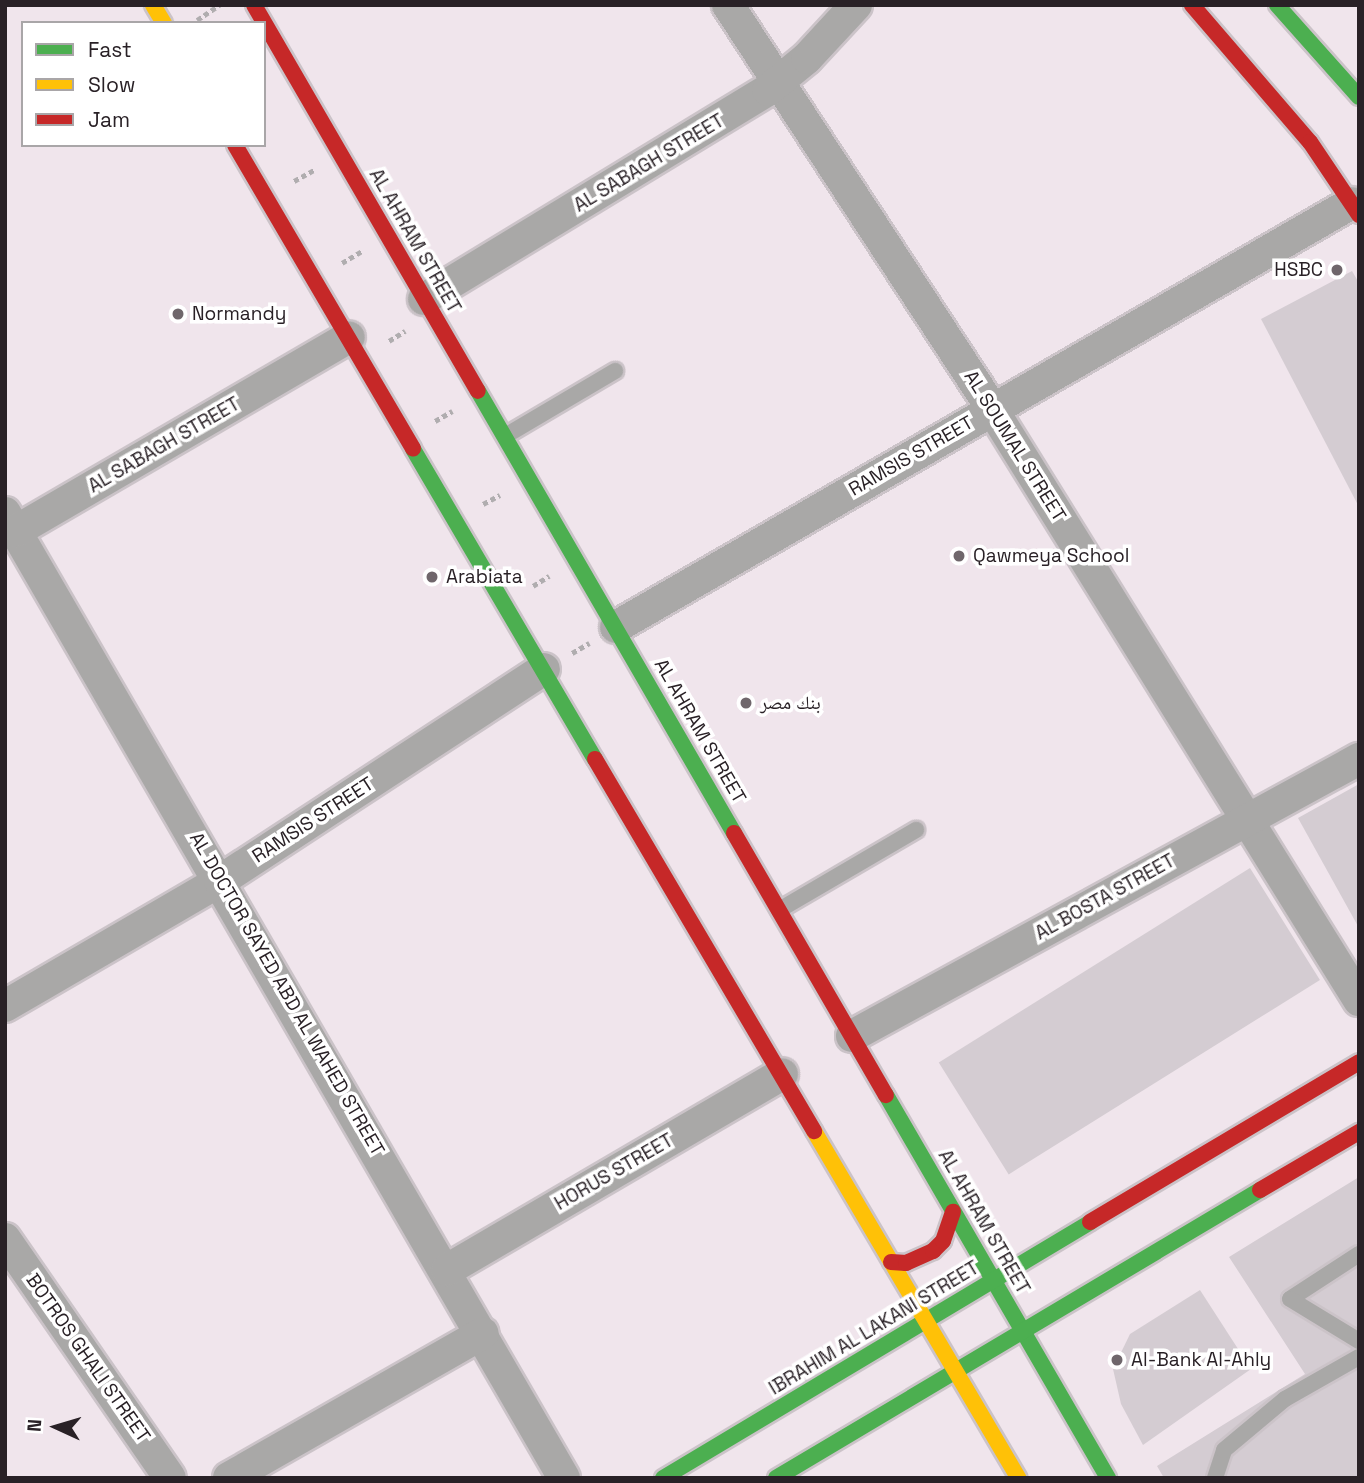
<!DOCTYPE html>
<html>
<head>
<meta charset="utf-8">
<style>
	body { margin:0 }
	#map { position:relative; width:1364px; height:1483px; overflow:hidden; background:#f0e5ec; font-family:"Space Grotesk","Noto Naskh Arabic",sans-serif }
	div>[style] { position:absolute }
	.building>* { inset:0; background:#d4ccd2; transform-origin:0 0 }
	.path>* { height:4.5px; margin-top:-2.25px; transform-origin:0; background:repeating-linear-gradient(90deg,#b0adaf 0 5px,transparent 0 8.5px) }
	.roads { filter:drop-shadow(2px 0 #cbc3c8) drop-shadow(-2px 0 #cbc3c8) drop-shadow(0 2px #cbc3c8) drop-shadow(0 -2px #cbc3c8) }
	.lane>* { height:16px; margin:-8px; padding:0 8px; transform-origin:8px; border-radius:8px; background:#a9a8a7 }
	.street>* { height:32px; margin:-16px; padding:0 16px; transform-origin:16px; border-radius:16px; background:#a9a8a7 }
	.fast>* { height:16px; margin:-8px; padding:0 8px; transform-origin:8px; border-radius:8px; background:#4caf50 }
	.slow>* { height:16px; margin:-8px; padding:0 8px; transform-origin:8px; border-radius:8px; background:#ffc107 }
	.jam>* { height:16px; margin:-8px; padding:0 8px; transform-origin:8px; border-radius:8px; background:#c62828 }
	.dots>* { width:19px; height:19px; translate:-50% -50%; box-sizing:border-box; border:4px solid #fff; border-radius:50% }
	span { translate:-50% -50%; white-space:nowrap; text-align:center; line-height:1.15; -webkit-text-stroke:7px #fff; paint-order:stroke }
	.street-label { font-size:19px; color:#292126 }
	.poi-label { font-size:19px; color:#292126 }
	.right { translate:-100% -50%; text-align:right }
	.left { translate:0 -50%; text-align:left }
	.frame { position:absolute; inset:0; border:7px solid #292126; pointer-events:none }
	.legend { position:absolute; left:21px; top:21px; width:245px; height:126px; box-sizing:border-box; background:#fff; border:2px solid #a9a6a8; margin:0; padding:9px 12px; list-style:none; font-size:21px; color:#292126 }
	.legend li { display:flex; align-items:center; gap:14px; height:35px }
	.legend b { width:35px; border:2px solid #a9a6a8 }
	.north { position:absolute; left:21px; top:1392px; width:70px; height:70px; -webkit-text-stroke:5px #fff; paint-order:stroke; rotate:274deg; font-size:19px; font-weight:700; line-height:28px; text-align:center; color:#292126 }
	.north::after { content:''; display:block; margin:auto; width:24px; height:32px; background:#292126; clip-path:polygon(50% 0,100% 100%,50% 72%,0 100%) }
</style>
</head>
<body>
<div id="map">
	<div class="building">
		<div style="clip-path:polygon(1352px 271px,1359px 283px,1359px 507px,1261px 319px)"></div>
		<div style="clip-path:polygon(1359px 784px,1359px 928px,1298px 818px)"></div>
		<div style="left:1250px;top:868px;width:132px;height:367px;rotate:58deg"></div>
		<div style="clip-path:polygon(1359px 1177px,1359px 1478px,1164px 1478px,1157px 1466px,1305px 1374px,1229px 1257px)"></div>
		<div style="clip-path:polygon(1200px 1290px,1251px 1369px,1143px 1445px,1121px 1404px,1113px 1369px,1130px 1334px)"></div>
	</div>
	<div class="path">
		<div style="left:197px;top:20px;width:27px;rotate:-34deg"></div>
		<div style="left:294px;top:181px;width:23px;rotate:-29deg"></div>
		<div style="left:342px;top:263px;width:23px;rotate:-31deg"></div>
		<div style="left:389px;top:341px;width:19px;rotate:-32deg"></div>
		<div style="left:435px;top:421px;width:20px;rotate:-30deg"></div>
		<div style="left:483px;top:504px;width:19px;rotate:-28deg"></div>
		<div style="left:533px;top:586px;width:19px;rotate:-32deg"></div>
		<div style="left:572px;top:653px;width:20px;rotate:-30deg"></div>
	</div>
	<div class="roads">
		<div class="lane">
			<div style="left:505px;top:436px;width:128px;rotate:-30.6deg"></div>
			<div style="left:779px;top:910px;width:159px;rotate:-30.3deg"></div>
			<div style="left:1359px;top:1254px;width:82px;rotate:146.9deg"></div>
			<div style="left:1290px;top:1299px;width:81px;rotate:31.3deg"></div>
			<div style="left:1215px;top:1478px;width:29px;rotate:-72deg"></div>
			<div style="left:1224px;top:1450px;width:80px;rotate:-39.9deg"></div>
			<div style="left:1285px;top:1399px;width:85px;rotate:-29.6deg"></div>
		</div>
		<div class="street">
			<div style="left:728px;top:5px;width:483px;rotate:56.8deg"></div>
			<div style="left:992px;top:409px;width:696px;rotate:58.16deg"></div>
			<div style="left:424px;top:299px;width:403px;rotate:-31.3deg"></div>
			<div style="left:768px;top:90px;width:50px;rotate:-39.4deg"></div>
			<div style="left:807px;top:58px;width:72px;rotate:-47.2deg"></div>
			<div style="left:5px;top:513px;width:1115px;rotate:59.92deg"></div>
			<div style="left:16px;top:531px;width:385px;rotate:-30.2deg"></div>
			<div style="left:616px;top:627px;width:849px;rotate:-29.95deg"></div>
			<div style="left:5px;top:1006px;width:249px;rotate:-30.2deg"></div>
			<div style="left:220px;top:881px;width:387px;rotate:-33.2deg"></div>
			<div style="left:852px;top:1036px;width:578px;rotate:-28.65deg"></div>
			<div style="left:5px;top:1239px;width:290px;rotate:55.4deg"></div>
			<div style="left:447px;top:1270px;width:388px;rotate:-30.3deg"></div>
			<div style="left:229px;top:1478px;width:292px;rotate:-29.7deg"></div>
		</div>
		<div class="fast">
			<div style="left:1277px;top:5px;width:123px;rotate:48.3deg"></div>
			<div style="left:478px;top:391px;width:511px;rotate:59.92deg"></div>
			<div style="left:413px;top:449px;width:359px;rotate:59.6deg"></div>
			<div style="left:886px;top:1095px;width:443px;rotate:59.9deg"></div>
			<div style="left:663px;top:1478px;width:498px;rotate:-30.9deg"></div>
			<div style="left:776px;top:1478px;width:563px;rotate:-30.75deg"></div>
		</div>
		<div class="slow">
			<div style="left:153px;top:5px;width:21px;rotate:59deg"></div>
			<div style="left:814px;top:1131px;width:403px;rotate:59.5deg"></div>
		</div>
		<div class="jam">
			<div style="left:254px;top:5px;width:446px;rotate:59.9deg"></div>
			<div style="left:1192px;top:5px;width:181px;rotate:49.3deg"></div>
			<div style="left:1310px;top:142px;width:88px;rotate:56.1deg"></div>
			<div style="left:235px;top:145px;width:352px;rotate:59.6deg"></div>
			<div style="left:595px;top:759px;width:432px;rotate:59.5deg"></div>
			<div style="left:734px;top:833px;width:303px;rotate:59.9deg"></div>
			<div style="left:1260px;top:1190px;width:115px;rotate:-30.4deg"></div>
			<div style="left:1090px;top:1222px;width:313px;rotate:-30.7deg"></div>
			<div style="left:891px;top:1262px;width:15px;rotate:4deg"></div>
			<div style="left:906px;top:1263px;width:30px;rotate:-24deg"></div>
			<div style="left:933px;top:1251px;width:14px;rotate:-45deg"></div>
			<div style="left:943px;top:1241px;width:31px;rotate:-71deg"></div>
		</div>
	</div>
	<div class="dots">
		<div style="left:1337px;top:270px;background:#6f666b"></div>
		<div style="left:178px;top:314px;background:#6f666b"></div>
		<div style="left:959px;top:556px;background:#6f666b"></div>
		<div style="left:432px;top:577px;background:#6f666b"></div>
		<div style="left:746px;top:703px;background:#6f666b"></div>
		<div style="left:1117px;top:1360px;background:#6f666b"></div>
	</div>
	<div class="street-label">
		<span style="left:649px;top:163px;rotate:-31deg">AL SABAGH STREET</span>
		<span style="left:415px;top:241px;rotate:60deg">AL AHRAM STREET</span>
		<span style="left:164px;top:445px;rotate:-30deg">AL SABAGH STREET</span>
		<span style="left:1015px;top:446px;rotate:58deg">AL SOUMAL STREET</span>
		<span style="left:911px;top:456px;rotate:-30deg">RAMSIS STREET</span>
		<span style="left:700px;top:731px;rotate:60deg">AL AHRAM STREET</span>
		<span style="left:313px;top:820px;rotate:-33deg">RAMSIS STREET</span>
		<span style="left:1105px;top:897px;rotate:-29deg">AL BOSTA STREET</span>
		<span style="left:287px;top:994px;rotate:60deg">AL DOCTOR SAYED ABD AL WAHED STREET</span>
		<span style="left:614px;top:1172px;rotate:-30deg">HORUS STREET</span>
		<span style="left:984px;top:1222px;rotate:60deg">AL AHRAM STREET</span>
		<span style="left:874px;top:1328px;rotate:-31deg">IBRAHIM AL LAKANI STREET</span>
		<span style="left:88px;top:1358px;rotate:55deg">BOTROS GHALI STREET</span>
	</div>
	<div class="poi-label">
		<span class="right" style="left:1323px;top:270px">HSBC</span>
		<span class="left" style="left:192px;top:314px">Normandy</span>
		<span class="left" style="left:973px;top:556px">Qawmeya School</span>
		<span class="left" style="left:446px;top:577px">Arabiata</span>
		<span class="left" style="left:760px;top:703px">بنك مصر</span>
		<span class="left" style="left:1131px;top:1360px">Al-Bank Al-Ahly</span>
	</div>
	<div class="frame"></div>
	<ul class="legend">
	<li><b style="height:9px;background:#4caf50"></b>Fast</li>
	<li><b style="height:9px;background:#ffc107"></b>Slow</li>
	<li><b style="height:9px;background:#c62828"></b>Jam</li>
	</ul>
	<div class="north">N</div>
</div>
</body>
</html>
